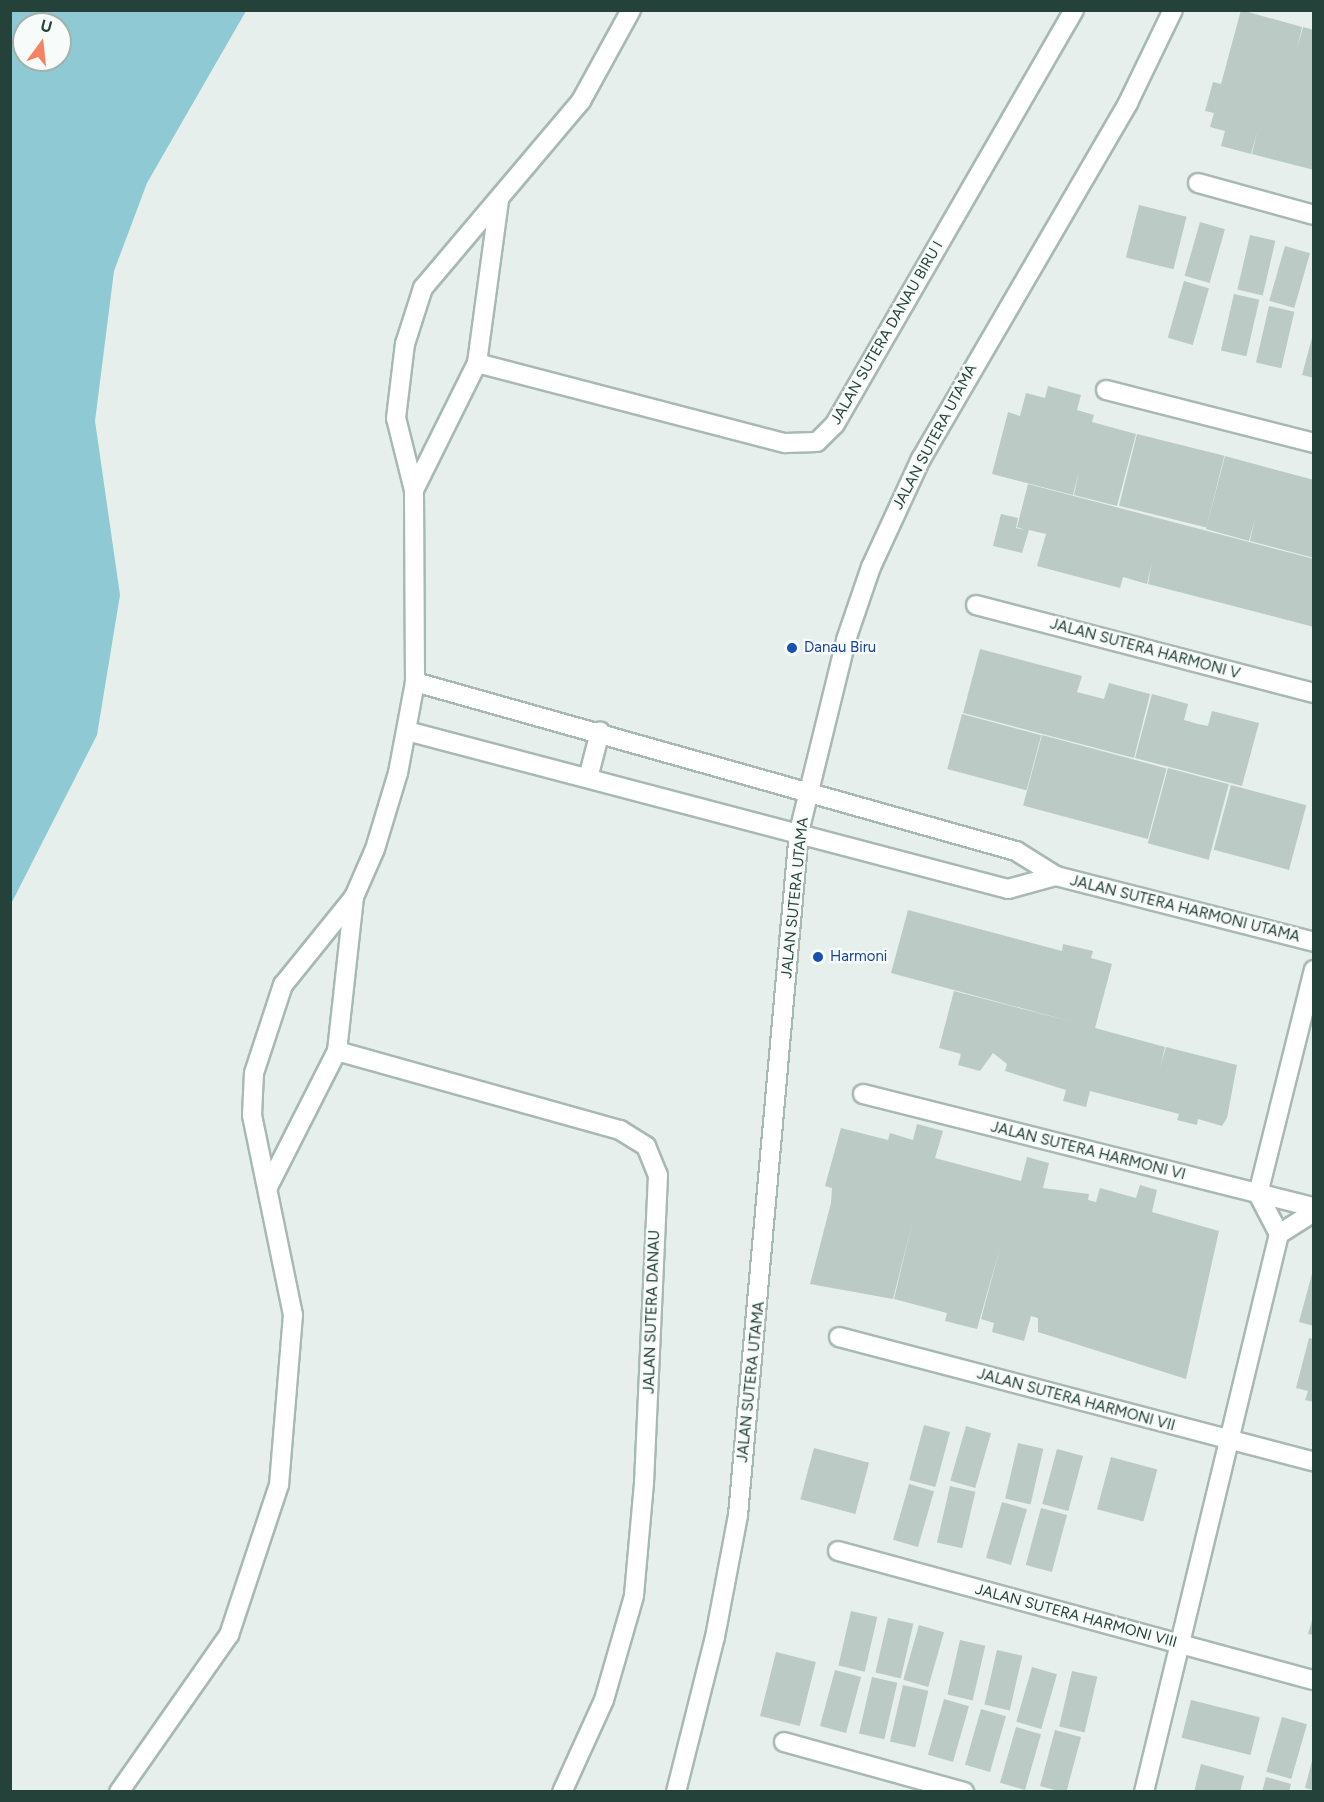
<!DOCTYPE html>
<html>
<head>
<meta charset="utf-8">
<style>
	body { margin:0 }
	#map { position:relative; width:1324px; height:1802px; overflow:hidden; background:#e6efeb; font-family:Figtree,sans-serif }
	div>[style] { position:absolute }
	.water>* { inset:0; background:#8ec9d4 }
	.building>* { inset:0; background:#bbcac4; transform-origin:0 0 }
	.roads { filter:drop-shadow(2px 0 #a8b8b2) drop-shadow(-2px 0 #a8b8b2) drop-shadow(0 2px #a8b8b2) drop-shadow(0 -2px #a8b8b2) }
	.minor>* { height:18px; margin:-9px; padding:0 9px; transform-origin:9px; border-radius:9px; background:#fff }
	.dots>* { width:16px; height:16px; translate:-50% -50%; box-sizing:border-box; border:3px solid #f7fbf9; border-radius:50% }
	span { translate:-50% -50%; white-space:nowrap; text-align:center; line-height:1.15; -webkit-text-stroke:4.5px #f7fbf9; paint-order:stroke }
	.street-label { font-size:15px; color:#24423a }
	.transit-label { font-size:15px; color:#164399 }
	.left { translate:0 -50%; text-align:left }
	.frame { position:absolute; inset:0; border:12px solid #24423a; pointer-events:none }
	.north { position:absolute; left:12px; top:12px; width:60px; height:60px; box-sizing:border-box; background:#f7fbf9; border:2px solid #a3b1ad; border-radius:50%; rotate:15deg; font-size:16px; font-weight:700; line-height:24px; text-align:center; color:#24423a }
	.north::after { content:''; display:block; margin:auto; width:21px; height:27px; background:#f4845f; clip-path:polygon(50% 0,100% 100%,50% 72%,0 100%) }
</style>
</head>
<body>
<div id="map">
	<div class="water">
		<div style="clip-path:polygon(evenodd,11px 10px,246px 11px,147px 183px,114px 271px,95px 421px,120px 595px,97px 735px,11px 904px,11px 10px,24px 24px,60px 24px,60px 60px,24px 60px,24px 24px)"></div>
	</div>
	<div class="building">
		<div style="clip-path:polygon(1241px 10px,1302px 27px,1297px 49px,1303px 27px,1314px 30px,1314px 170px,1252px 154px,1257px 132px,1251px 154px,1221px 146px,1225px 131px,1210px 127px,1214px 113px,1205px 111px,1213px 82px,1221px 84px)"></div>
		<div style="left:1139px;top:205px;width:49px;height:54px;rotate:14deg"></div>
		<div style="left:1200px;top:222px;width:26px;height:56px;rotate:16deg"></div>
		<div style="left:1250px;top:235px;width:26px;height:56px;rotate:13deg"></div>
		<div style="left:1285px;top:246px;width:26px;height:57px;rotate:16deg"></div>
		<div style="left:1184px;top:281px;width:26px;height:59px;rotate:16deg"></div>
		<div style="left:1234px;top:294px;width:26px;height:58px;rotate:13deg"></div>
		<div style="left:1269px;top:306px;width:26px;height:58px;rotate:13deg"></div>
		<div style="clip-path:polygon(1313px 334px,1314px 334px,1314px 378px,1302px 375px)"></div>
		<div style="clip-path:polygon(1048px 386px,1081px 395px,1077px 410px,1094px 415px,1092px 422px,1136px 434px,1117px 506px,1074px 495px,1079px 471px,1073px 495px,992px 474px,1008px 412px,1020px 416px,1026px 393px,1045px 398px)"></div>
		<div style="left:1137px;top:434px;width:90px;height:74px;rotate:14deg"></div>
		<div style="clip-path:polygon(1225px 456px,1314px 480px,1314px 558px,1250px 541px,1255px 518px,1249px 541px,1206px 529px)"></div>
		<div style="clip-path:polygon(1028px 484px,1314px 559px,1314px 627px,1148px 584px,1152px 562px,1147px 584px,1123px 577px,1120px 588px,1037px 566px,1046px 534px,1029px 530px,1022px 553px,993px 546px,1001px 514px,1018px 518px,1016px 528px,1025px 530px,1017px 527px)"></div>
		<div style="clip-path:polygon(980px 649px,1082px 676px,1077px 692px,1104px 699px,1109px 683px,1150px 694px,1134px 758px,963px 713px)"></div>
		<div style="clip-path:polygon(1152px 694px,1188px 704px,1184px 720px,1198px 724px,1208px 726px,1212px 711px,1259px 723px,1242px 786px,1135px 758px)"></div>
		<div style="left:962px;top:714px;width:82px;height:57px;rotate:15deg"></div>
		<div style="left:1042px;top:735px;width:129px;height:73px;rotate:15deg"></div>
		<div style="left:1168px;top:768px;width:63px;height:78px;rotate:15deg"></div>
		<div style="left:1231px;top:785px;width:78px;height:67px;rotate:15deg"></div>
		<div style="clip-path:polygon(908px 910px,1062px 951px,1063px 944px,1093px 951px,1091px 958px,1112px 964px,1095px 1028px,1165px 1047px,1160px 1067px,1166px 1047px,1237px 1065px,1227px 1118px,1222px 1126px,1198px 1119px,1197px 1125px,1177px 1120px,1179px 1114px,1090px 1091px,1086px 1107px,1063px 1101px,1066px 1090px,1005px 1071px,1007px 1064px,993px 1053px,980px 1071px,958px 1065px,961px 1054px,939px 1048px,954px 991px,1077px 1023px,891px 973px)"></div>
		<div style="clip-path:polygon(917px 1124px,943px 1131px,935px 1158px,1021px 1181px,1027px 1157px,1049px 1163px,1043px 1188px,1089px 1194px,1088px 1200px,1096px 1202px,1100px 1188px,1136px 1198px,1140px 1185px,1157px 1190px,1152px 1212px,1219px 1231px,1186px 1379px,1038px 1332px,1038px 1318px,1031px 1316px,1024px 1341px,992px 1332px,994px 1323px,981px 1319px,1000px 1248px,977px 1329px,945px 1321px,947px 1313px,894px 1299px,912px 1224px,893px 1299px,810px 1284px,831px 1203px,832px 1188px,825px 1186px,841px 1128px,888px 1140px,890px 1133px,913px 1140px)"></div>
		<div style="clip-path:polygon(1313px 1270px,1314px 1270px,1314px 1326px,1299px 1322px)"></div>
		<div style="clip-path:polygon(1309px 1338px,1314px 1339px,1314px 1402px,1305px 1400px,1308px 1391px,1296px 1388px)"></div>
		<div style="left:924px;top:1425px;width:27px;height:57px;rotate:15deg"></div>
		<div style="left:966px;top:1426px;width:26px;height:57px;rotate:16deg"></div>
		<div style="left:1018px;top:1443px;width:26px;height:57px;rotate:13deg"></div>
		<div style="left:814px;top:1448px;width:57px;height:53px;rotate:15deg"></div>
		<div style="left:1057px;top:1449px;width:27px;height:57px;rotate:15deg"></div>
		<div style="left:1111px;top:1457px;width:48px;height:54px;rotate:15deg"></div>
		<div style="left:909px;top:1484px;width:26px;height:58px;rotate:16deg"></div>
		<div style="left:950px;top:1486px;width:26px;height:58px;rotate:13deg"></div>
		<div style="left:1002px;top:1502px;width:26px;height:58px;rotate:16deg"></div>
		<div style="left:1041px;top:1508px;width:27px;height:59px;rotate:15deg"></div>
		<div style="left:851px;top:1611px;width:27px;height:56px;rotate:13deg"></div>
		<div style="clip-path:polygon(1313px 1617px,1314px 1617px,1314px 1635px,1308px 1634px)"></div>
		<div style="left:888px;top:1618px;width:26px;height:56px;rotate:13deg"></div>
		<div style="left:919px;top:1625px;width:26px;height:57px;rotate:16deg"></div>
		<div style="left:960px;top:1640px;width:26px;height:56px;rotate:13deg"></div>
		<div style="left:997px;top:1650px;width:26px;height:56px;rotate:13deg"></div>
		<div style="left:776px;top:1652px;width:41px;height:66px;rotate:14deg"></div>
		<div style="left:1032px;top:1667px;width:26px;height:57px;rotate:16deg"></div>
		<div style="left:835px;top:1670px;width:27px;height:58px;rotate:15deg"></div>
		<div style="left:1072px;top:1671px;width:26px;height:57px;rotate:13deg"></div>
		<div style="left:872px;top:1677px;width:26px;height:58px;rotate:13deg"></div>
		<div style="left:903px;top:1685px;width:26px;height:58px;rotate:13deg"></div>
		<div style="left:944px;top:1699px;width:26px;height:58px;rotate:16deg"></div>
		<div style="left:1191px;top:1700px;width:71px;height:39px;rotate:14deg"></div>
		<div style="left:981px;top:1709px;width:26px;height:58px;rotate:16deg"></div>
		<div style="left:1282px;top:1717px;width:26px;height:57px;rotate:16deg"></div>
		<div style="left:1016px;top:1727px;width:26px;height:58px;rotate:16deg"></div>
		<div style="left:1055px;top:1730px;width:27px;height:58px;rotate:15deg"></div>
		<div style="clip-path:polygon(1313px 1757px,1314px 1757px,1314px 1790px,1305px 1788px)"></div>
		<div style="clip-path:polygon(1201px 1764px,1244px 1776px,1240px 1792px,1194px 1792px)"></div>
		<div style="clip-path:polygon(1266px 1777px,1291px 1784px,1289px 1792px,1262px 1792px)"></div>
	</div>
	<div class="roads">
		<div class="minor">
			<div style="left:1198px;top:183px;width:120px;rotate:15.4deg"></div>
			<div style="left:477px;top:363px;width:318px;rotate:14.6deg"></div>
			<div style="left:785px;top:443px;width:32px;rotate:-2deg"></div>
			<div style="left:817px;top:442px;width:25px;rotate:-45deg"></div>
			<div style="left:835px;top:424px;width:478px;rotate:-60deg"></div>
			<div style="left:1106px;top:390px;width:215px;rotate:14.3deg"></div>
			<div style="left:414px;top:490px;width:142px;rotate:-63.6deg"></div>
			<div style="left:477px;top:363px;width:164px;rotate:-82.3deg"></div>
			<div style="left:976px;top:605px;width:349px;rotate:14.6deg"></div>
			<div style="left:415px;top:682px;width:624px;rotate:15.71deg"></div>
			<div style="left:1016px;top:851px;width:47px;rotate:32deg"></div>
			<div style="left:1056px;top:876px;width:266px;rotate:14.3deg"></div>
			<div style="left:407px;top:731px;width:621px;rotate:14.73deg"></div>
			<div style="left:1008px;top:889px;width:50px;rotate:-15.2deg"></div>
			<div style="left:588px;top:778px;width:48px;rotate:-75.4deg"></div>
			<div style="left:337px;top:1051px;width:294px;rotate:15.6deg"></div>
			<div style="left:620px;top:1130px;width:31px;rotate:32deg"></div>
			<div style="left:646px;top:1146px;width:31px;rotate:68deg"></div>
			<div style="left:658px;top:1175px;width:308px;rotate:92.6deg"></div>
			<div style="left:644px;top:1483px;width:113px;rotate:95.1deg"></div>
			<div style="left:634px;top:1596px;width:108px;rotate:106.1deg"></div>
			<div style="left:604px;top:1700px;width:101px;rotate:114.5deg"></div>
			<div style="left:863px;top:1094px;width:465px;rotate:14.1deg"></div>
			<div style="left:269px;top:1185px;width:150px;rotate:-63.1deg"></div>
			<div style="left:337px;top:1051px;width:155px;rotate:-83.7deg"></div>
			<div style="left:1279px;top:1234px;width:41px;rotate:-32.2deg"></div>
			<div style="left:839px;top:1337px;width:491px;rotate:14.7deg"></div>
			<div style="left:838px;top:1551px;width:493px;rotate:15.2deg"></div>
			<div style="left:784px;top:1742px;width:187px;rotate:15.5deg"></div>
			<div style="left:119px;top:1792px;width:192px;rotate:-55deg"></div>
			<div style="left:229px;top:1635px;width:158px;rotate:-71.6deg"></div>
			<div style="left:279px;top:1485px;width:171px;rotate:-85.3deg"></div>
			<div style="left:293px;top:1315px;width:204px;rotate:-101.6deg"></div>
			<div style="left:252px;top:1115px;width:42px;rotate:-87.3deg"></div>
			<div style="left:254px;top:1073px;width:93px;rotate:-71.8deg"></div>
			<div style="left:283px;top:985px;width:113px;rotate:-51.1deg"></div>
			<div style="left:354px;top:897px;width:52px;rotate:-66.4deg"></div>
			<div style="left:375px;top:849px;width:79px;rotate:-73.2deg"></div>
			<div style="left:398px;top:773px;width:93px;rotate:-79.4deg"></div>
			<div style="left:415px;top:682px;width:192px;rotate:-90.3deg"></div>
			<div style="left:414px;top:490px;width:74px;rotate:-104deg"></div>
			<div style="left:396px;top:418px;width:75px;rotate:-83.1deg"></div>
			<div style="left:405px;top:344px;width:59px;rotate:-72.2deg"></div>
			<div style="left:423px;top:288px;width:245px;rotate:-49.8deg"></div>
			<div style="left:581px;top:101px;width:104px;rotate:-61.2deg"></div>
			<div style="left:676px;top:1792px;width:160px;rotate:-75.9deg"></div>
			<div style="left:715px;top:1637px;width:124px;rotate:-79.3deg"></div>
			<div style="left:738px;top:1515px;width:686px;rotate:-84.9deg"></div>
			<div style="left:799px;top:832px;width:198px;rotate:-76.2deg"></div>
			<div style="left:846px;top:640px;width:77px;rotate:-71.1deg"></div>
			<div style="left:871px;top:567px;width:119px;rotate:-65.2deg"></div>
			<div style="left:921px;top:459px;width:412px;rotate:-59.8deg"></div>
			<div style="left:1128px;top:103px;width:103px;rotate:-64.2deg"></div>
			<div style="left:1144px;top:1792px;width:574px;rotate:-76.4deg"></div>
			<div style="left:1279px;top:1234px;width:45px;rotate:-117.7deg"></div>
			<div style="left:1258px;top:1194px;width:231px;rotate:-76deg"></div>
		</div>
	</div>
	<div class="dots">
		<div style="left:792px;top:648px;background:#1a4fb4"></div>
		<div style="left:818px;top:957px;background:#1a4fb4"></div>
	</div>
	<div class="street-label">
		<span style="left:887px;top:333px;rotate:-60deg">JALAN SUTERA DANAU BIRU I</span>
		<span style="left:935px;top:437px;rotate:-62deg">JALAN SUTERA UTAMA</span>
		<span style="left:1145px;top:649px;rotate:15deg">JALAN SUTERA HARMONI V</span>
		<span style="left:795px;top:898px;rotate:-84deg">JALAN SUTERA UTAMA</span>
		<span style="left:1185px;top:909px;rotate:14deg">JALAN SUTERA HARMONI UTAMA</span>
		<span style="left:1088px;top:1151px;rotate:14deg">JALAN SUTERA HARMONI VI</span>
		<span style="left:652px;top:1312px;rotate:-88deg">JALAN SUTERA DANAU</span>
		<span style="left:751px;top:1382px;rotate:-84deg">JALAN SUTERA UTAMA</span>
		<span style="left:1076px;top:1400px;rotate:15deg">JALAN SUTERA HARMONI VII</span>
		<span style="left:1076px;top:1616px;rotate:15deg">JALAN SUTERA HARMONI VIII</span>
	</div>
	<div class="transit-label">
		<span class="left" style="left:804px;top:648px">Danau Biru</span>
		<span class="left" style="left:830px;top:957px">Harmoni</span>
	</div>
	<div class="frame"></div>
	<div class="north">U</div>
</div>
</body>
</html>
